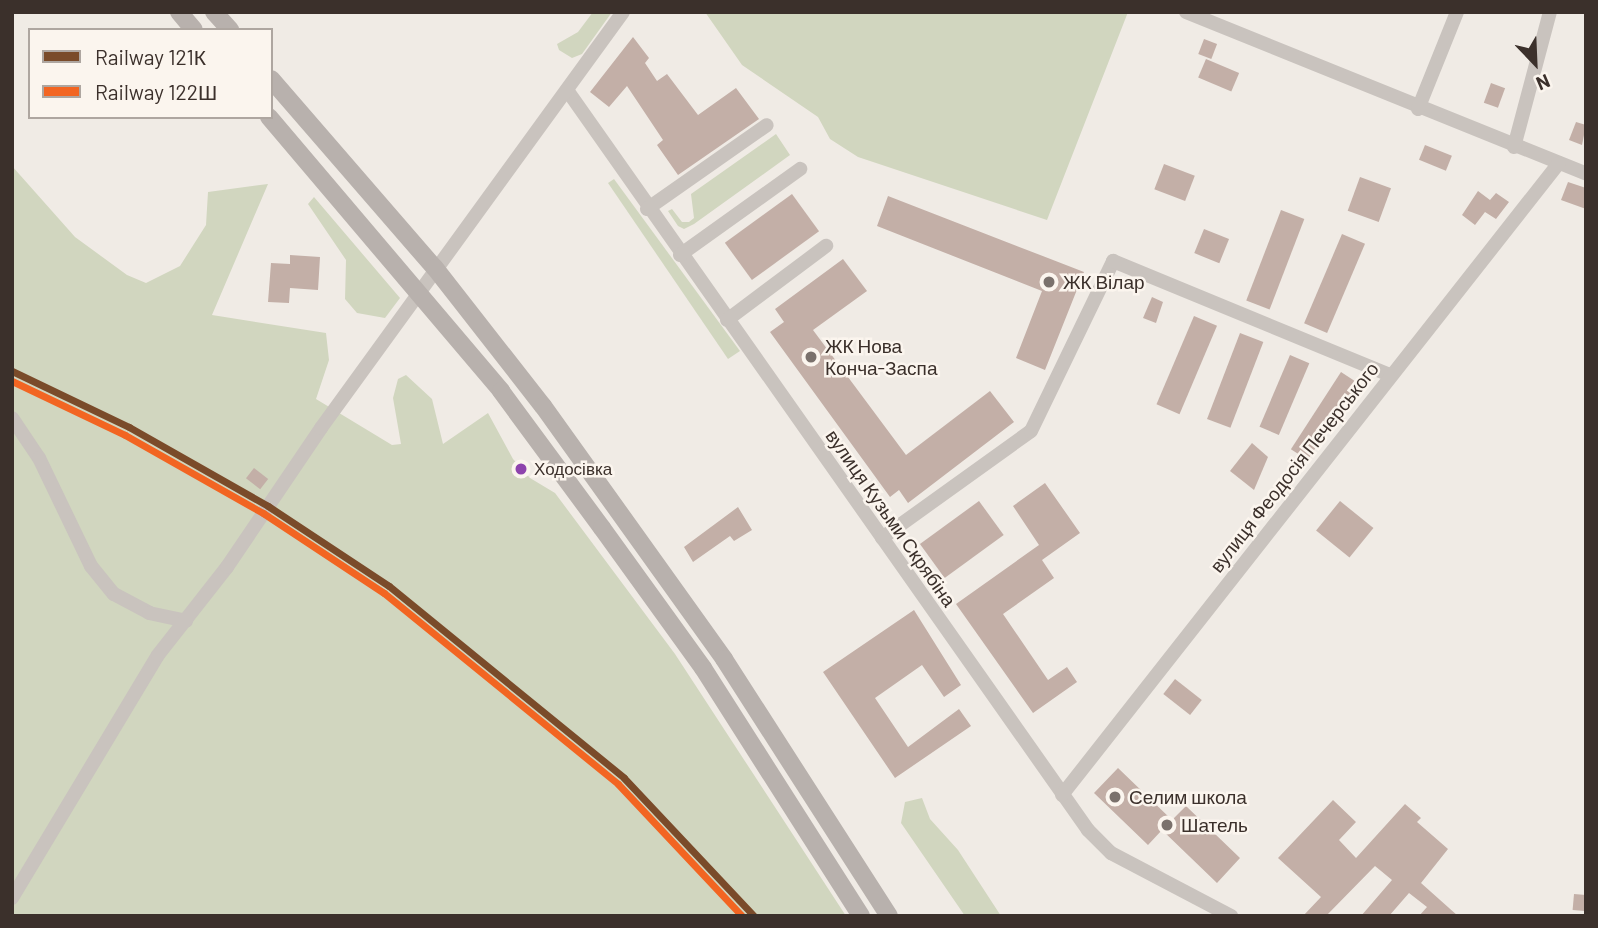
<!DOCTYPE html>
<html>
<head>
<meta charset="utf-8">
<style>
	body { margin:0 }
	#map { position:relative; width:1598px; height:928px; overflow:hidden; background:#f0ebe5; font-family:Barlow,sans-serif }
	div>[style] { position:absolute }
	.green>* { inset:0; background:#d1d6bf }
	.building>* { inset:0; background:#c3afa7; transform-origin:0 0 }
	.minor>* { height:14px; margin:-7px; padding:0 7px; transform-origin:7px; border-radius:7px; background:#c9c3be }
	.major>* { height:18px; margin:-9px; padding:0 9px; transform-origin:9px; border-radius:9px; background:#b8b1ad }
	.rail-1>* { height:7px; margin:-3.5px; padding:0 3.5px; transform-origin:3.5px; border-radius:3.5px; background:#7a4b2a }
	.rail-2>* { height:7px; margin:-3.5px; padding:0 3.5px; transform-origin:3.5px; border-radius:3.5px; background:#f26522 }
	.dots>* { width:19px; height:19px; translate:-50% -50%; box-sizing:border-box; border:4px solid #fbf5ee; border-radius:50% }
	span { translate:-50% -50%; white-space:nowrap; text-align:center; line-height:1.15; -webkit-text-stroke:5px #fbf5ee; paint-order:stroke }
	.bus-label { font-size:17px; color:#3b302b }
	.left { translate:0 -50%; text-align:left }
	.poi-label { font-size:19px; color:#3b302b }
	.street-label { font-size:19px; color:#3b302b }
	.frame { position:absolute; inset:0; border:14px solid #3b302b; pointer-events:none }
	.legend { position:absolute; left:28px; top:28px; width:245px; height:91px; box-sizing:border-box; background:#fbf5ee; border:2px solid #aea6a0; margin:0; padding:9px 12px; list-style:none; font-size:21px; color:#3b302b }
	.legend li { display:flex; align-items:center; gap:14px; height:35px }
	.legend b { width:35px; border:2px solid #aea6a0 }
	.north { position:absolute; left:1500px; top:28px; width:70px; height:70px; -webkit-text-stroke:5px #fbf5ee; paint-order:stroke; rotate:157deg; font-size:19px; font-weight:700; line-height:28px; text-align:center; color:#3b302b }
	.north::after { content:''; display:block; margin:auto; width:24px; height:32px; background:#3b302b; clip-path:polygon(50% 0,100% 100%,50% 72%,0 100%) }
</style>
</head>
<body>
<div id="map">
	<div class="green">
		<div style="clip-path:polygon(593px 12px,612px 12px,582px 54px,572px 58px,559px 50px,557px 44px,578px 32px)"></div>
		<div style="clip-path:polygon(705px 12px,1128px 12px,1047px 220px,858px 157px,830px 139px,818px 117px,742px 65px)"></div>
		<div style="clip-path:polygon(776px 134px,790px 155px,694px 224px,684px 229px,678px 226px,668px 211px,672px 209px,682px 222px,689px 222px,694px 218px,691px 194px)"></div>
		<div style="clip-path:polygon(12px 166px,75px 237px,127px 275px,146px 283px,180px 266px,206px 225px,208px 192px,268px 184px,212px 315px,326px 333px,329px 360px,316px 399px,392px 445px,401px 444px,393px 398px,398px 379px,406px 375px,432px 399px,443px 444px,488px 413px,513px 459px,530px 478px,555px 493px,675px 654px,846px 916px,12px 916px)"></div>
		<div style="clip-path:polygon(614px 179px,740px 351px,728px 359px,608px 183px)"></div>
		<div style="clip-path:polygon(314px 197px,400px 298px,385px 318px,357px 313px,345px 299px,346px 260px,308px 204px)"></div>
		<div style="clip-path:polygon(922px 798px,930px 819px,958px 850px,1001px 916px,965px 916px,901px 823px,905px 802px)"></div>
	</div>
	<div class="building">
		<div style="clip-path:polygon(633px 37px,649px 58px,645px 63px,657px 81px,667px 74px,698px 115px,736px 88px,759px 119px,678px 175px,657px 145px,663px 140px,627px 86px,609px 107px,590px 92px)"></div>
		<div style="left:1204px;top:39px;width:14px;height:16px;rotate:21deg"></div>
		<div style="left:1206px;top:59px;width:36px;height:20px;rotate:23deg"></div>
		<div style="left:1491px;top:83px;width:15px;height:21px;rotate:20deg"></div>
		<div style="clip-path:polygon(1576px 122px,1586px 125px,1582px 145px,1569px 140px)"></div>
		<div style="left:1425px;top:145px;width:29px;height:16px;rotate:22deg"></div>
		<div style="left:1164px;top:164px;width:33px;height:27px;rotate:21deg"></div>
		<div style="left:1360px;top:177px;width:33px;height:36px;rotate:20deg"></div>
		<div style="clip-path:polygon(1568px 182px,1586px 188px,1586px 209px,1561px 200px)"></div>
		<div style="clip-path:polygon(1478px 191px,1490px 200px,1496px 193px,1509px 202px,1496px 219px,1485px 212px,1475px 225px,1462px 215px)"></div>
		<div style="left:792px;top:194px;width:46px;height:83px;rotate:54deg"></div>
		<div style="clip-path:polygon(888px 196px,1084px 272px,1045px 370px,1016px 358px,1042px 291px,877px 226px)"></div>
		<div style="left:1281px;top:210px;width:25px;height:97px;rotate:21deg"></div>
		<div style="left:1204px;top:229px;width:27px;height:26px;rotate:22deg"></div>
		<div style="left:1342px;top:234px;width:25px;height:97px;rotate:23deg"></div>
		<div style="clip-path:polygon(290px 255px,320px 257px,318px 290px,290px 288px,289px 303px,268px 302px,271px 263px,290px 264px)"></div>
		<div style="clip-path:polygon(843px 259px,867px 291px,813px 330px,906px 455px,990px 391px,1014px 422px,908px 503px,899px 490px,890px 497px,770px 332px,784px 322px,775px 309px)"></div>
		<div style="clip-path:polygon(1152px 297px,1163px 302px,1156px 323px,1143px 318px)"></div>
		<div style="left:1194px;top:316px;width:25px;height:96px;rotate:23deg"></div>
		<div style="left:1240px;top:333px;width:25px;height:92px;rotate:21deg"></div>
		<div style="left:1290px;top:355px;width:21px;height:78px;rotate:23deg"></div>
		<div style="left:1341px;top:372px;width:20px;height:92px;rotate:33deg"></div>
		<div style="clip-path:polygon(1252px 443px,1268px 457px,1254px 490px,1230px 471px)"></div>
		<div style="left:254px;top:468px;width:18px;height:13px;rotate:38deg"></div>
		<div style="clip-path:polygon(1045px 483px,1080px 533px,1042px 560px,1054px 578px,1003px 614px,1048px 680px,1067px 667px,1077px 682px,1033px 713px,956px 604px,1039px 545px,1013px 506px)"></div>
		<div style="left:979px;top:501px;width:42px;height:73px;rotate:54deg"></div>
		<div style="left:1340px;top:501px;width:43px;height:38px;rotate:39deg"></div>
		<div style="clip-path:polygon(738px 507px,752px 530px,734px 541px,730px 536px,693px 562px,684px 547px)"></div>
		<div style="clip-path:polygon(914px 610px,961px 685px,944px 697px,922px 665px,875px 698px,908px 747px,959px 709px,971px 726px,895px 778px,823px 672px)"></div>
		<div style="left:1175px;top:679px;width:34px;height:19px;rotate:38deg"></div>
		<div style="clip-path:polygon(1118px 768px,1172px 820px,1186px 806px,1240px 858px,1217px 883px,1162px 830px,1148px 845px,1094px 793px)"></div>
		<div style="clip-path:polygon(1333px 800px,1356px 822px,1339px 840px,1356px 858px,1405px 804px,1421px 818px,1417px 822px,1448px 849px,1421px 883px,1458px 916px,1419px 916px,1427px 907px,1409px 893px,1389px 916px,1361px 916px,1392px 880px,1375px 866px,1326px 916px,1303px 916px,1321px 897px,1278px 858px)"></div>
		<div style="left:1574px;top:894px;width:12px;height:16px;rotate:5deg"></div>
	</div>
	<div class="minor">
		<div style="left:1186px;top:12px;width:432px;rotate:22deg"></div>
		<div style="left:567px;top:90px;width:905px;rotate:54.85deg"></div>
		<div style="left:1088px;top:830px;width:33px;rotate:45deg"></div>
		<div style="left:1111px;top:853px;width:136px;rotate:27.7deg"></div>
		<div style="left:1418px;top:109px;width:105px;rotate:-68.1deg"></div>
		<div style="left:1514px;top:147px;width:140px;rotate:-75.1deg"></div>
		<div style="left:647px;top:209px;width:146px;rotate:-35deg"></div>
		<div style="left:680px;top:255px;width:148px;rotate:-35.6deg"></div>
		<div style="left:727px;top:320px;width:124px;rotate:-36.8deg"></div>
		<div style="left:12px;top:418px;width:48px;rotate:56deg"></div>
		<div style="left:39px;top:458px;width:120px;rotate:64.3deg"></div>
		<div style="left:91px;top:566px;width:36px;rotate:51deg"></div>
		<div style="left:114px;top:594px;width:40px;rotate:28deg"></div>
		<div style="left:149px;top:613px;width:38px;rotate:12deg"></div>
		<div style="left:882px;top:538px;width:183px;rotate:-35.7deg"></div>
		<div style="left:1031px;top:431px;width:189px;rotate:-64.2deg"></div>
		<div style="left:1113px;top:261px;width:300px;rotate:22.4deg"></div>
		<div style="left:1062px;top:795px;width:804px;rotate:-51.82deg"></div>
		<div style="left:12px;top:898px;width:283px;rotate:-59deg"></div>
		<div style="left:158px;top:655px;width:112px;rotate:-51.9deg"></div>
		<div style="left:227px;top:567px;width:168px;rotate:-55.9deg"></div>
		<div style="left:321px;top:428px;width:514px;rotate:-54.02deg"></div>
	</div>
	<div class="major">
		<div style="left:179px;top:12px;width:23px;rotate:50deg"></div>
		<div style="left:214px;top:12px;width:24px;rotate:48deg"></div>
		<div style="left:271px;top:79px;width:250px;rotate:49.1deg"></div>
		<div style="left:435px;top:268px;width:175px;rotate:52deg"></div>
		<div style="left:543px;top:406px;width:311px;rotate:54.4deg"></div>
		<div style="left:724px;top:659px;width:305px;rotate:57.3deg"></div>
		<div style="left:269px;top:117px;width:359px;rotate:49.7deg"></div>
		<div style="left:501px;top:391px;width:170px;rotate:53.6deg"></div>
		<div style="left:602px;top:528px;width:173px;rotate:54.2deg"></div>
		<div style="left:703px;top:668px;width:294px;rotate:57.5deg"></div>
	</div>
	<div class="rail-1">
		<div style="left:12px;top:371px;width:130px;rotate:25.6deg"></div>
		<div style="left:129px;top:427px;width:160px;rotate:29.6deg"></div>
		<div style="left:268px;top:506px;width:145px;rotate:33.5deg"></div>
		<div style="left:389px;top:586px;width:303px;rotate:39.2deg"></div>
		<div style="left:624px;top:778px;width:190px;rotate:46.7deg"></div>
	</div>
	<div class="rail-2">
		<div style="left:12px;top:381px;width:125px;rotate:25.5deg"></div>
		<div style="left:125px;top:435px;width:159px;rotate:29.5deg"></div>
		<div style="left:263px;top:513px;width:145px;rotate:33.5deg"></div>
		<div style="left:384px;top:593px;width:302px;rotate:39.2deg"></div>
		<div style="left:618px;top:784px;width:181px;rotate:46.8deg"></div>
	</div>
	<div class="dots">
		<div style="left:1049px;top:282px;background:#7a716c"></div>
		<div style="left:811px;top:357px;background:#7a716c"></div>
		<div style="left:521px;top:469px;background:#8e44ad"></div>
		<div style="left:1115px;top:797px;background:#7a716c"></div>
		<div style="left:1167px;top:825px;background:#7a716c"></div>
	</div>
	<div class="bus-label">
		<span class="left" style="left:534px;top:469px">Ходосівка</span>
	</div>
	<div class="poi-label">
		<span class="left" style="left:1063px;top:282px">ЖК Вілар</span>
		<span class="left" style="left:825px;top:357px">ЖК Нова<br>Конча-Заспа</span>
		<span class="left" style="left:1129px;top:797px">Селим школа</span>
		<span class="left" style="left:1181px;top:825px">Шатель</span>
	</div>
	<div class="street-label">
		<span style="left:1294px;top:467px;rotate:-52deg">вулиця Феодосія Печерського</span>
		<span style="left:891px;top:518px;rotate:55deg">вулиця Кузьми Скрябіна</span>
	</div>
	<div class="frame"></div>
	<ul class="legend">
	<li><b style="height:9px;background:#7a4b2a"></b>Railway 121К</li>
	<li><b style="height:9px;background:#f26522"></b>Railway 122Ш</li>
	</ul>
	<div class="north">N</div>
</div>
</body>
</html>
